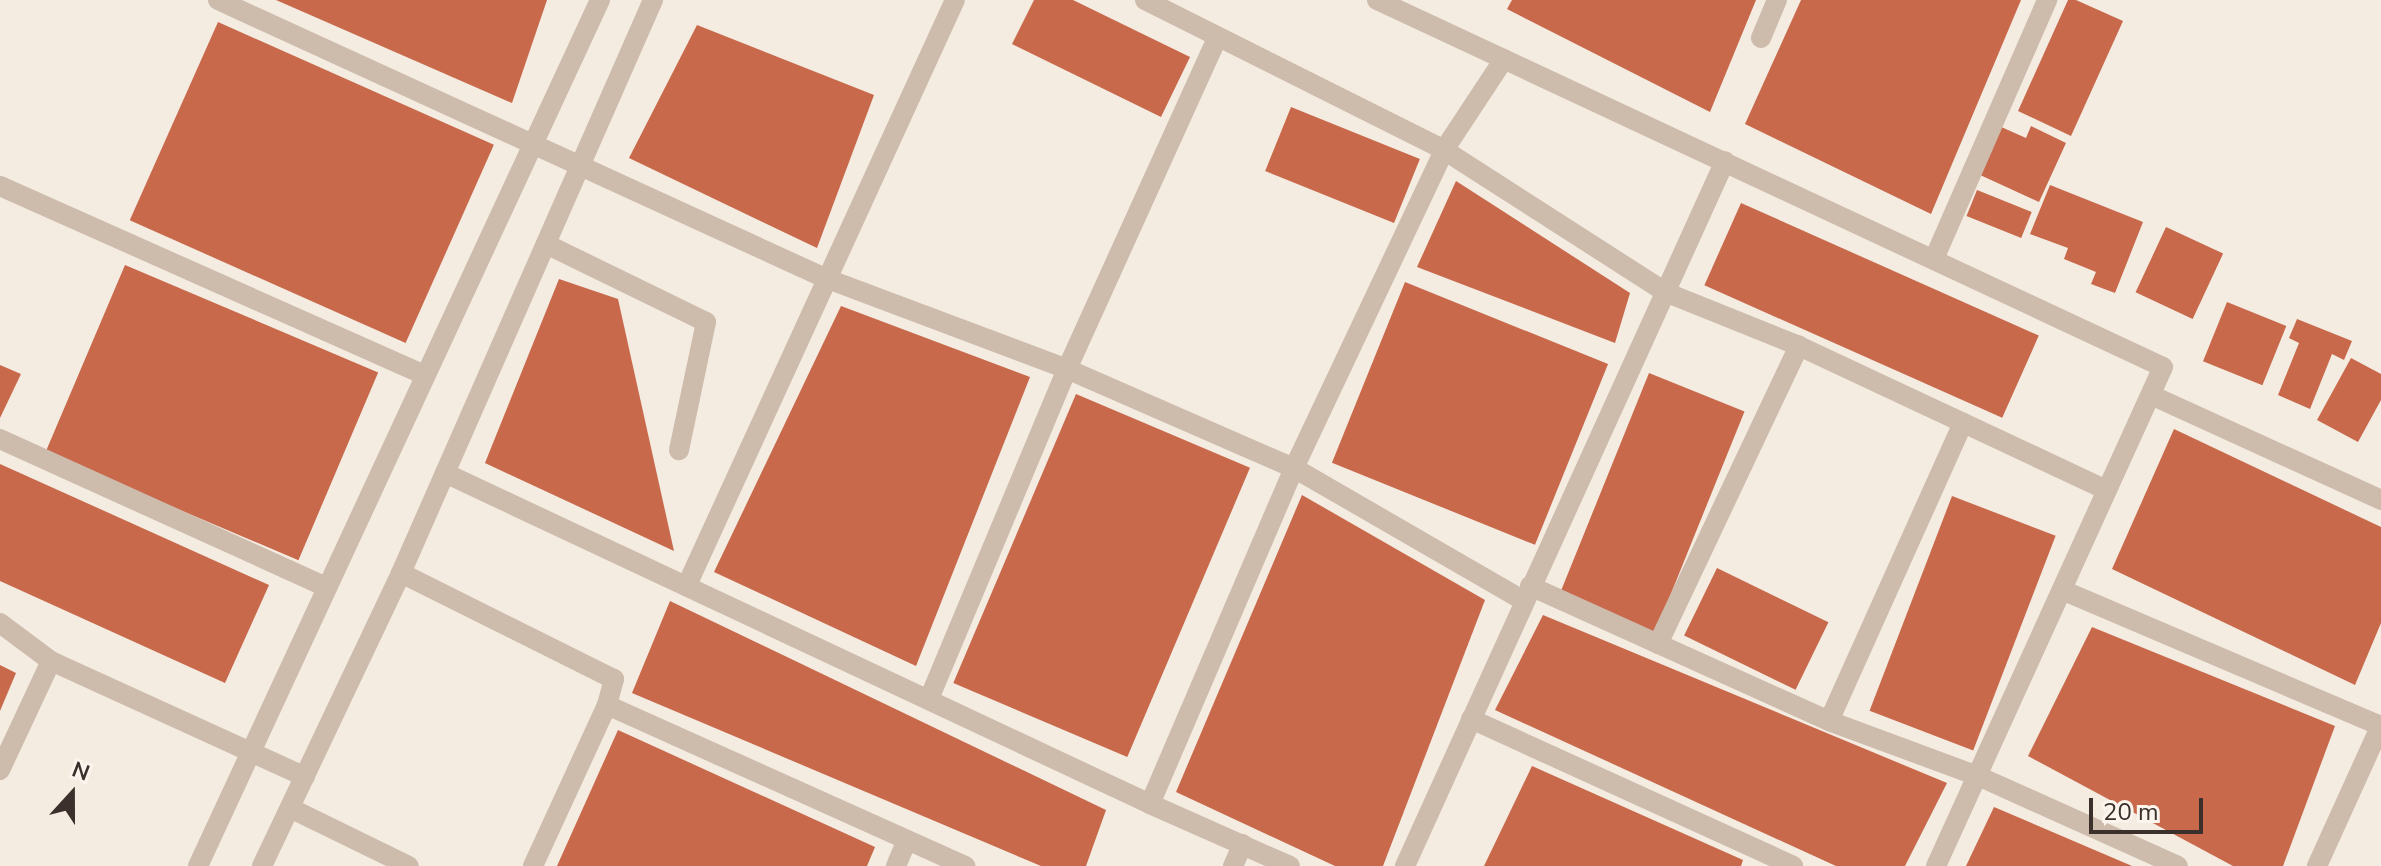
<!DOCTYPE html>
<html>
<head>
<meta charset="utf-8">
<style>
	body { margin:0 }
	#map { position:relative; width:2381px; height:866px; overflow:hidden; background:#f4ebe1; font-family:"Nunito Sans",sans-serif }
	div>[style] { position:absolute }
	.building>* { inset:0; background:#c8694b; transform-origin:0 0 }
	.minor>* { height:20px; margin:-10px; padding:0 10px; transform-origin:10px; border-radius:10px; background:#cdbbac }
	span { translate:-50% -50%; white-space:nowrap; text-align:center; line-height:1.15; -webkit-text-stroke:6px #fbf5ee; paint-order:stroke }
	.north { position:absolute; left:32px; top:754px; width:80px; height:80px; -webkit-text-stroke:6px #fbf5ee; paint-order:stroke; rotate:21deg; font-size:22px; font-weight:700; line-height:32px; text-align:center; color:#3b302b }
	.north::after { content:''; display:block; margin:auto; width:28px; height:36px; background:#3b302b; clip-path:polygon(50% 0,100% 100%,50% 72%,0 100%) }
	.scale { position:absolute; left:2089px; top:798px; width:114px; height:36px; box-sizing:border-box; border:4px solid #3b302b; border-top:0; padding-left:10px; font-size:24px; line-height:28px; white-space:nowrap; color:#3b302b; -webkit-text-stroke:6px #fbf5ee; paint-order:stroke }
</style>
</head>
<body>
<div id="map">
	<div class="building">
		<div style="clip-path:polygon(276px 0,547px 0,512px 103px)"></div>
		<div style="clip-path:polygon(1034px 0,1073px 0,1190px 57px,1161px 117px,1012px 44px)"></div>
		<div style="clip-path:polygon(1512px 0,1756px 0,1710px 112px,1507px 9px)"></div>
		<div style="clip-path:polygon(1801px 0,2021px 0,1931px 214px,1745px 124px)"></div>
		<div style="clip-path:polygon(2068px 0,2076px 0,2123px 21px,2071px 136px,2018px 111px)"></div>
		<div style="left:218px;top:22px;width:302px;height:217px;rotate:24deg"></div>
		<div style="clip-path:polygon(697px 25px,874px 95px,817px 248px,629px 158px)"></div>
		<div style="left:1291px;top:107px;width:139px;height:69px;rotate:22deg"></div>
		<div style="clip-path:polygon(1999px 126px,2026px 138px,2031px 126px,2066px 143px,2039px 202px,1978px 174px)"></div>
		<div style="clip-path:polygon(1456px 181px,1630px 293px,1615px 343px,1417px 267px)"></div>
		<div style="clip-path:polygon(2050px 185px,2143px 222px,2115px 293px,2091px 284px,2096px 272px,2064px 259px,2068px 248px,2030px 234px)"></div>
		<div style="left:1977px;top:190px;width:59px;height:28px;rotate:22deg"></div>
		<div style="left:1741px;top:203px;width:326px;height:90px;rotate:24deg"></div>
		<div style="left:2166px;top:227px;width:63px;height:72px;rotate:25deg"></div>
		<div style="left:125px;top:265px;width:275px;height:204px;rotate:23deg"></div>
		<div style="clip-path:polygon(559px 279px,618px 299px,674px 551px,485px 463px)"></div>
		<div style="left:1405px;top:282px;width:219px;height:195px;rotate:22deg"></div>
		<div style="left:2227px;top:302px;width:64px;height:64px;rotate:22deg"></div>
		<div style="clip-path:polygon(841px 306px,1030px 377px,916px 666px,714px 572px)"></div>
		<div style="clip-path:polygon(2297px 319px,2352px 341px,2344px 360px,2332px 354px,2310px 409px,2278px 395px,2299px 343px,2289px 338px)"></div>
		<div style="clip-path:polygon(2351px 358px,2381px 374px,2381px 400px,2358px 442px,2317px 420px)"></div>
		<div style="clip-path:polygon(0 365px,21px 374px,0 418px)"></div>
		<div style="left:1649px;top:373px;width:103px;height:243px;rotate:22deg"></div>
		<div style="left:1076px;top:394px;width:189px;height:314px;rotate:23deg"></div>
		<div style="clip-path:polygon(2174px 429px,2381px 527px,2381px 623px,2355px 685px,2112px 569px)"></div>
		<div style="clip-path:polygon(0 464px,269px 585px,225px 683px,0 581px)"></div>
		<div style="clip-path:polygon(1302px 495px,1485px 600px,1383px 866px,1335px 866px,1176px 792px)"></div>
		<div style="left:1952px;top:496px;width:111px;height:230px;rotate:21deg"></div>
		<div style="left:1717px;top:568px;width:124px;height:75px;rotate:26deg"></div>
		<div style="clip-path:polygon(670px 601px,1106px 810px,1086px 866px,1041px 866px,632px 693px)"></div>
		<div style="clip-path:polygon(1543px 615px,1947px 783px,1905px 866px,1836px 866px,1495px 710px)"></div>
		<div style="clip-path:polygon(2092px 627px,2335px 726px,2283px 866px,2233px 866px,2028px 756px)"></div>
		<div style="clip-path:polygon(0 665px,16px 673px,0 711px)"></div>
		<div style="clip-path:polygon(618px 730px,875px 847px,867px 866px,557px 866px)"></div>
		<div style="clip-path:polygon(1532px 766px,1743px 860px,1741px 866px,1484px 866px)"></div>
		<div style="clip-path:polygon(1994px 807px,2132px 866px,1966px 866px)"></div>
	</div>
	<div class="minor">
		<div style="left:218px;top:0;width:668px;rotate:24.61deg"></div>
		<div style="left:825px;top:278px;width:259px;rotate:20.6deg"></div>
		<div style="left:1067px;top:369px;width:248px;rotate:23.6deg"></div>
		<div style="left:1294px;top:468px;width:264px;rotate:30deg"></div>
		<div style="left:1145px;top:0;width:335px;rotate:26.6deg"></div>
		<div style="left:1444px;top:150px;width:263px;rotate:32.7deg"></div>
		<div style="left:1665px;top:292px;width:144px;rotate:21.9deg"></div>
		<div style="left:1799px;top:346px;width:340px;rotate:25.1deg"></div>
		<div style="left:1377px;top:0;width:867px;rotate:25.03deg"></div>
		<div style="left:2163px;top:367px;width:548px;rotate:114.46deg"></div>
		<div style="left:1761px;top:38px;width:41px;rotate:-67.2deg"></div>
		<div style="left:0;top:186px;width:465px;rotate:24deg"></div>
		<div style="left:546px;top:244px;width:178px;rotate:26deg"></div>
		<div style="left:706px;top:322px;width:131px;rotate:101.9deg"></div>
		<div style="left:1934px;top:259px;width:283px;rotate:-66.4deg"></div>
		<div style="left:2151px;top:395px;width:253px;rotate:24.5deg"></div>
		<div style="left:0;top:439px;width:359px;rotate:24.4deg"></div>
		<div style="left:445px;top:473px;width:779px;rotate:25.15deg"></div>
		<div style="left:1150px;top:804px;width:153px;rotate:23.9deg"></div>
		<div style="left:401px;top:573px;width:238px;rotate:26.5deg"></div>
		<div style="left:614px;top:679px;width:27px;rotate:105deg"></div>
		<div style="left:607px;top:705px;width:177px;rotate:114.7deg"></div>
		<div style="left:687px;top:585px;width:643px;rotate:-65.39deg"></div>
		<div style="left:1530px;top:586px;width:328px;rotate:24.3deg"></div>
		<div style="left:1829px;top:721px;width:159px;rotate:20.3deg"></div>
		<div style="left:1978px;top:776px;width:219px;rotate:24.2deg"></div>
		<div style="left:2062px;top:590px;width:347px;rotate:23.1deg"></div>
		<div style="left:0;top:623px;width:64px;rotate:36.7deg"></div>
		<div style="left:51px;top:661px;width:279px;rotate:24.5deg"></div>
		<div style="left:1658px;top:644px;width:330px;rotate:-64.7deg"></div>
		<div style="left:929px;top:699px;width:358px;rotate:-67.3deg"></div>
		<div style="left:1067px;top:369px;width:363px;rotate:-65.6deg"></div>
		<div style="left:607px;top:705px;width:393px;rotate:24.2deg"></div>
		<div style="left:1471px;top:719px;width:354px;rotate:24.5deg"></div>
		<div style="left:1829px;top:721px;width:327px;rotate:-65.8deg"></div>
		<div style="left:0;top:770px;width:120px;rotate:-64.9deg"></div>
		<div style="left:1150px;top:804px;width:366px;rotate:-66.8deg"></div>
		<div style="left:1294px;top:468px;width:352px;rotate:-64.7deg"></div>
		<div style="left:1444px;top:150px;width:109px;rotate:-56.6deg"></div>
		<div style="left:290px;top:808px;width:132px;rotate:26deg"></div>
		<div style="left:198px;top:866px;width:955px;rotate:-65.1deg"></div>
		<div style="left:262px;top:866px;width:324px;rotate:-64.6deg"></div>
		<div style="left:401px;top:573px;width:626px;rotate:-66.26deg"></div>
		<div style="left:896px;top:866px;width:28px;rotate:-67deg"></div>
		<div style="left:1233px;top:866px;width:24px;rotate:-66deg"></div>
		<div style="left:1405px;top:866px;width:774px;rotate:-65.59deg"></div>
		<div style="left:2317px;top:866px;width:155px;rotate:-65.6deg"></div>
	</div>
	<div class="north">N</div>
	<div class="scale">20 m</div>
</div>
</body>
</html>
